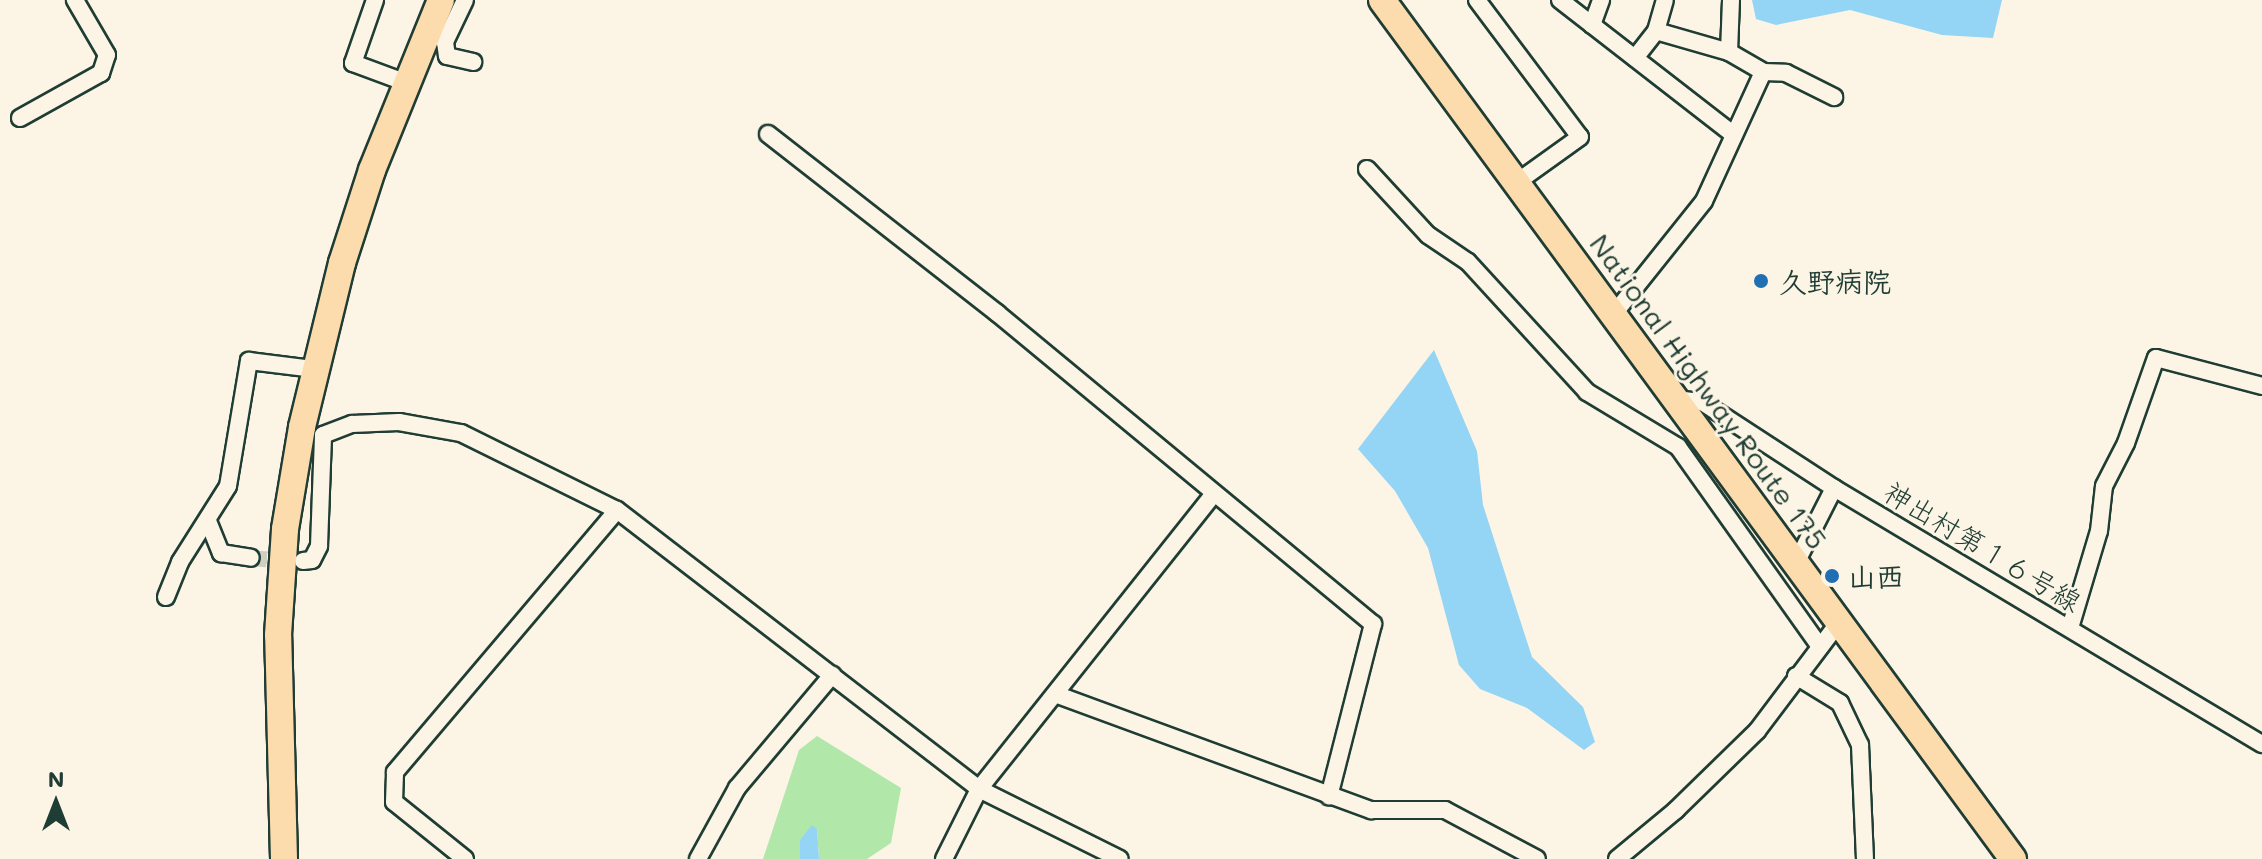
<!DOCTYPE html>
<html>
<head>
<meta charset="utf-8">
<style>
	body { margin:0 }
	#map { position:relative; width:2262px; height:859px; overflow:hidden; background:#fcf5e5; font-family:Mali,"Klee One",sans-serif }
	div>[style] { position:absolute }
	.green>* { inset:0; background:#b2e7aa }
	.water>* { inset:0; background:#94d4f5 }
	.minor-tunnel>* { height:16px; margin-top:-8px; transform-origin:0; background:repeating-linear-gradient(90deg,#d0d0c2 0 16px,transparent 0 24px) }
	.roads { filter:drop-shadow(2px 0 #1f3d34) drop-shadow(-2px 0 #1f3d34) drop-shadow(0 2px #1f3d34) drop-shadow(0 -2px #1f3d34) }
	.minor>* { height:16px; margin:-8px; padding:0 8px; transform-origin:8px; border-radius:8px; background:#fcf5e5 }
	.trunk>* { height:26px; margin:-13px; padding:0 13px; transform-origin:13px; border-radius:13px; background:#fcdcac }
	.dots>* { width:22px; height:22px; translate:-50% -50%; box-sizing:border-box; border:4px solid #fcf5e5; border-radius:50% }
	span { translate:-50% -50%; white-space:nowrap; text-align:center; line-height:1.15; -webkit-text-stroke:6px #fcf5e5; paint-order:stroke }
	.poi-label { font-size:28px; color:#1f3d34; font-weight:700 }
	.left { translate:0 -50%; text-align:left }
	.street-label { font-size:28px; color:#1f3d34 }
	.north { position:absolute; left:16px; top:763px; width:80px; height:80px; -webkit-text-stroke:6px #fcf5e5; paint-order:stroke; rotate:0deg; font-size:22px; font-weight:700; line-height:32px; text-align:center; color:#1f3d34 }
	.north::after { content:''; display:block; margin:auto; width:28px; height:36px; background:#1f3d34; clip-path:polygon(50% 0,100% 100%,50% 72%,0 100%) }
</style>
</head>
<body>
<div id="map">
	<div class="green">
		<div style="clip-path:polygon(817px 736px,901px 788px,891px 843px,867px 859px,819px 859px,817px 829px,800px 840px,800px 859px,763px 859px,799px 750px)"></div>
	</div>
	<div class="water">
		<div style="clip-path:polygon(1752px 0,2002px 0,1993px 38px,1942px 35px,1850px 10px,1776px 25px,1756px 19px)"></div>
		<div style="clip-path:polygon(1434px 350px,1477px 451px,1483px 505px,1532px 657px,1583px 707px,1595px 742px,1584px 750px,1527px 708px,1480px 689px,1459px 665px,1428px 548px,1395px 491px,1358px 449px)"></div>
		<div style="clip-path:polygon(812px 825px,817px 829px,819px 859px,800px 859px,800px 840px)"></div>
	</div>
	<div class="minor-tunnel">
		<div style="left:251px;top:558px;width:38px;rotate:5deg"></div>
	</div>
	<div class="roads">
		<div class="minor">
			<div style="left:375px;top:0;width:67px;rotate:109.2deg"></div>
			<div style="left:353px;top:63px;width:54px;rotate:20.4deg"></div>
			<div style="left:465px;top:0;width:47px;rotate:115.5deg"></div>
			<div style="left:445px;top:42px;width:14px;rotate:82deg"></div>
			<div style="left:447px;top:56px;width:27px;rotate:13deg"></div>
			<div style="left:1477px;top:0;width:171px;rotate:53.1deg"></div>
			<div style="left:1580px;top:137px;width:79px;rotate:144.3deg"></div>
			<div style="left:1560px;top:0;width:220px;rotate:37.8deg"></div>
			<div style="left:1731px;top:0;width:52px;rotate:92.2deg"></div>
			<div style="left:1729px;top:52px;width:39px;rotate:30deg"></div>
			<div style="left:1592px;top:25px;width:27px;rotate:-70deg"></div>
			<div style="left:1656px;top:31px;width:76px;rotate:16deg"></div>
			<div style="left:1635px;top:58px;width:34px;rotate:-52deg"></div>
			<div style="left:1656px;top:31px;width:32px;rotate:-74deg"></div>
			<div style="left:20px;top:118px;width:93px;rotate:-29.1deg"></div>
			<div style="left:101px;top:73px;width:19px;rotate:-72deg"></div>
			<div style="left:107px;top:55px;width:64px;rotate:-120.2deg"></div>
			<div style="left:768px;top:134px;width:291px;rotate:38deg"></div>
			<div style="left:997px;top:313px;width:488px;rotate:39.6deg"></div>
			<div style="left:1373px;top:624px;width:178px;rotate:104.3deg"></div>
			<div style="left:1367px;top:169px;width:90px;rotate:47.3deg"></div>
			<div style="left:1428px;top:235px;width:48px;rotate:34deg"></div>
			<div style="left:1468px;top:262px;width:176px;rotate:47.5deg"></div>
			<div style="left:1587px;top:392px;width:106px;rotate:31.1deg"></div>
			<div style="left:1678px;top:447px;width:245px;rotate:54.6deg"></div>
			<div style="left:1613px;top:315px;width:146px;rotate:-51.4deg"></div>
			<div style="left:1704px;top:201px;width:142px;rotate:-65.4deg"></div>
			<div style="left:1763px;top:72px;width:23px;rotate:2deg"></div>
			<div style="left:1786px;top:73px;width:54px;rotate:26.6deg"></div>
			<div style="left:1676px;top:399px;width:26px;rotate:7deg"></div>
			<div style="left:1702px;top:402px;width:158px;rotate:33.1deg"></div>
			<div style="left:1834px;top:488px;width:499px;rotate:30.9deg"></div>
			<div style="left:208px;top:521px;width:35px;rotate:68deg"></div>
			<div style="left:221px;top:553px;width:30px;rotate:9deg"></div>
			<div style="left:303px;top:561px;width:9px;rotate:-6deg"></div>
			<div style="left:312px;top:560px;width:16px;rotate:-63deg"></div>
			<div style="left:319px;top:546px;width:111px;rotate:-87.9deg"></div>
			<div style="left:323px;top:435px;width:31px;rotate:-21deg"></div>
			<div style="left:352px;top:424px;width:47px;rotate:-2.4deg"></div>
			<div style="left:399px;top:422px;width:63px;rotate:10.1deg"></div>
			<div style="left:461px;top:433px;width:174px;rotate:26.3deg"></div>
			<div style="left:617px;top:510px;width:457px;rotate:37.6deg"></div>
			<div style="left:979px;top:789px;width:157px;rotate:26.4deg"></div>
			<div style="left:1796px;top:563px;width:84px;rotate:-63.1deg"></div>
			<div style="left:166px;top:597px;width:38px;rotate:-68deg"></div>
			<div style="left:180px;top:562px;width:90px;rotate:-57.7deg"></div>
			<div style="left:228px;top:486px;width:127px;rotate:-80.5deg"></div>
			<div style="left:249px;top:361px;width:64px;rotate:7.1deg"></div>
			<div style="left:2070px;top:628px;width:101px;rotate:-73.4deg"></div>
			<div style="left:2099px;top:531px;width:45px;rotate:-83.7deg"></div>
			<div style="left:2104px;top:486px;width:48px;rotate:-62.9deg"></div>
			<div style="left:2126px;top:443px;width:90px;rotate:-70.6deg"></div>
			<div style="left:2156px;top:358px;width:110px;rotate:14.8deg"></div>
			<div style="left:1796px;top:676px;width:52px;rotate:31.5deg"></div>
			<div style="left:1840px;top:703px;width:47px;rotate:64.5deg"></div>
			<div style="left:1860px;top:745px;width:114px;rotate:87.5deg"></div>
			<div style="left:1055px;top:694px;width:337px;rotate:20.2deg"></div>
			<div style="left:1371px;top:810px;width:74px"></div>
			<div style="left:1445px;top:810px;width:104px;rotate:28deg"></div>
			<div style="left:465px;top:859px;width:91px;rotate:-141.2deg"></div>
			<div style="left:394px;top:802px;width:30px;rotate:-88deg"></div>
			<div style="left:395px;top:772px;width:343px;rotate:-49.7deg"></div>
			<div style="left:698px;top:859px;width:81px;rotate:-61.2deg"></div>
			<div style="left:737px;top:788px;width:148px;rotate:-49.9deg"></div>
			<div style="left:944px;top:859px;width:78px;rotate:-63.4deg"></div>
			<div style="left:979px;top:789px;width:376px;rotate:-51.5deg"></div>
			<div style="left:1617px;top:859px;width:77px;rotate:-39.7deg"></div>
			<div style="left:1676px;top:810px;width:113px;rotate:-44.3deg"></div>
			<div style="left:1757px;top:731px;width:136px;rotate:-53deg"></div>
		</div>
		<div class="trunk">
			<div style="left:1382px;top:0;width:1066px;rotate:53.7deg"></div>
			<div style="left:284px;top:859px;width:224px;rotate:-91.5deg"></div>
			<div style="left:278px;top:635px;width:106px;rotate:-86.2deg"></div>
			<div style="left:285px;top:529px;width:103px;rotate:-80.5deg"></div>
			<div style="left:302px;top:427px;width:169px;rotate:-76.3deg"></div>
			<div style="left:342px;top:263px;width:98px;rotate:-72.1deg"></div>
			<div style="left:372px;top:170px;width:183px;rotate:-67.9deg"></div>
		</div>
	</div>
	<div class="dots">
		<div style="left:1761px;top:281px;background:#1f6fb2"></div>
		<div style="left:1832px;top:576px;background:#1f6fb2"></div>
	</div>
	<div class="poi-label">
		<span class="left" style="left:1779px;top:281px">久野病院</span>
		<span class="left" style="left:1848px;top:576px">山西</span>
	</div>
	<div class="street-label">
		<span style="left:1709px;top:391px;rotate:54deg">National Highway Route 175</span>
		<span style="left:1983px;top:546px;rotate:31deg">神出村第１６号線</span>
	</div>
	<div class="north">N</div>
</div>
</body>
</html>
